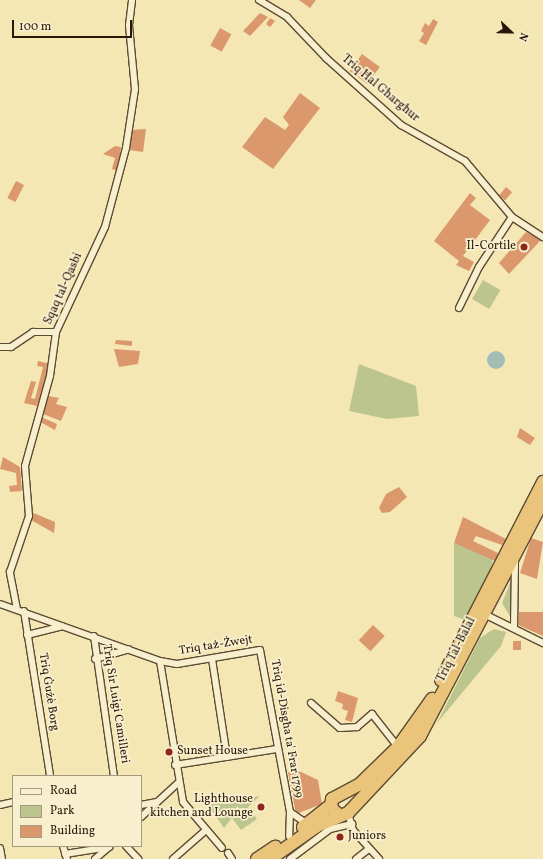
<!DOCTYPE html>
<html>
<head>
<meta charset="utf-8">
<style>
	body { margin:0 }
	#map { position:relative; width:543px; height:859px; overflow:hidden; background:#f5e7b3; font-family:Vollkorn,serif }
	div>[style] { position:absolute }
	.green>* { inset:0; background:#bbc58d; transform-origin:0 0 }
	.water>* { inset:0; background:#a1bdb8 }
	.round { border-radius:50% }
	.building>* { inset:0; background:#da986c; transform-origin:0 0 }
	.roads { filter:drop-shadow(1px 0 #5c4b34) drop-shadow(-1px 0 #5c4b34) drop-shadow(0 1px #5c4b34) drop-shadow(0 -1px #5c4b34) }
	.street>* { height:6px; margin:-3px; padding:0 3px; transform-origin:3px; border-radius:3px; background:#f8efce }
	.highway>* { height:12px; margin:-6px; padding:0 6px; transform-origin:6px; border-radius:6px; background:#eac47a }
	.dots>* { width:11px; height:11px; translate:-50% -50%; box-sizing:border-box; border:2px solid #f8efce; border-radius:50% }
	span { translate:-50% -50%; white-space:nowrap; text-align:center; line-height:1.15; -webkit-text-stroke:3.5px #f8efce; paint-order:stroke }
	.street-label { font-size:12px; color:#291709 }
	.poi-label { font-size:12px; color:#291709 }
	.right { translate:-100% -50%; text-align:right }
	.left { translate:0 -50%; text-align:left }
	.legend { position:absolute; left:12px; top:775px; width:130px; height:72px; box-sizing:border-box; background:#f8efce; border:1px solid #a5997f; margin:0; padding:5px 7px; list-style:none; font-size:12px; color:#291709 }
	.legend li { display:flex; align-items:center; gap:8px; height:20px }
	.legend b { width:20px; border:1px solid #a5997f }
	.north { position:absolute; left:491px; top:12px; width:40px; height:40px; -webkit-text-stroke:3px #f8efce; paint-order:stroke; rotate:112deg; font-size:11px; font-weight:700; line-height:16px; text-align:center; color:#291709 }
	.north::after { content:''; display:block; margin:auto; width:14px; height:18px; background:#291709; clip-path:polygon(50% 0,100% 100%,50% 72%,0 100%) }
	.scale { position:absolute; left:12px; top:20px; width:120px; height:18px; box-sizing:border-box; border:2px solid #291709; border-top:0; padding-left:5px; font-size:12px; line-height:14px; white-space:nowrap; color:#291709; -webkit-text-stroke:3px #f8efce; paint-order:stroke }
</style>
</head>
<body>
<div id="map">
	<div class="green">
		<div style="left:483px;top:280px;width:20px;height:22px;rotate:30deg"></div>
		<div style="clip-path:polygon(359px 364px,416px 386px,419px 416px,387px 419px,349px 411px)"></div>
		<div style="clip-path:polygon(454px 543px,493px 558px,491px 569px,465px 620px,454px 616px)"></div>
		<div style="clip-path:polygon(513px 576px,511px 618px,502px 603px)"></div>
		<div style="clip-path:polygon(494px 629px,506px 632px,501px 646px,437px 723px,480px 638px)"></div>
		<div style="clip-path:polygon(260px 796px,248px 807px,257px 819px,241px 830px,232px 818px,224px 828px,208px 805px)"></div>
	</div>
	<div class="water">
		<div class="round" style="left:487px;top:351px;width:18px;height:18px"></div>
	</div>
	<div class="building">
		<div style="clip-path:polygon(299px 0,316px 0,310px 8px)"></div>
		<div style="clip-path:polygon(260px 13px,268px 17px,250px 36px,243px 31px)"></div>
		<div style="clip-path:polygon(270px 18px,275px 21px,270px 27px,266px 24px)"></div>
		<div style="clip-path:polygon(433px 19px,438px 22px,426px 45px,419px 41px,424px 33px,421px 31px,425px 23px,429px 26px)"></div>
		<div style="left:220px;top:28px;width:13px;height:20px;rotate:29deg"></div>
		<div style="left:362px;top:54px;width:22px;height:21px;rotate:36deg"></div>
		<div style="clip-path:polygon(300px 93px,320px 108px,273px 169px,242px 147px,265px 117px,285px 130px,289px 125px,283px 117px)"></div>
		<div style="clip-path:polygon(146px 129px,143px 152px,129px 150px,131px 130px)"></div>
		<div style="clip-path:polygon(115px 146px,121px 147px,118px 171px,112px 169px,115px 158px,103px 154px)"></div>
		<div style="left:16px;top:181px;width:9px;height:19px;rotate:27deg"></div>
		<div style="left:506px;top:187px;width:8px;height:11px;rotate:40deg"></div>
		<div style="clip-path:polygon(470px 193px,476px 198px,470px 205px,490px 220px,463px 256px,474px 262px,469px 271px,456px 265px,459px 261px,434px 241px)"></div>
		<div style="clip-path:polygon(526px 232px,541px 240px,509px 274px,499px 263px)"></div>
		<div style="clip-path:polygon(116px 340px,132px 341px,132px 346px,115px 344px)"></div>
		<div style="clip-path:polygon(114px 349px,140px 351px,138px 364px,119px 367px)"></div>
		<div style="clip-path:polygon(38px 361px,50px 364px,37px 406px,24px 403px,31px 381px,36px 382px,31px 398px,35px 399px,43px 367px,37px 366px)"></div>
		<div style="clip-path:polygon(48px 396px,59px 398px,56px 404px,67px 407px,61px 421px,43px 414px)"></div>
		<div style="clip-path:polygon(41px 417px,57px 424px,55px 430px,40px 422px)"></div>
		<div style="clip-path:polygon(520px 428px,535px 438px,530px 445px,517px 437px)"></div>
		<div style="clip-path:polygon(3px 457px,20px 467px,22px 491px,10px 492px,9px 486px,17px 485px,16px 473px,0 469px)"></div>
		<div style="clip-path:polygon(399px 487px,407px 497px,390px 512px,382px 513px,379px 508px,386px 494px)"></div>
		<div style="clip-path:polygon(31px 512px,55px 522px,54px 533px,31px 520px)"></div>
		<div style="clip-path:polygon(463px 517px,506px 539px,502px 545px,476px 536px,473px 541px,498px 553px,495px 561px,454px 543px)"></div>
		<div style="clip-path:polygon(531px 538px,543px 542px,537px 579px,520px 573px)"></div>
		<div style="clip-path:polygon(519px 612px,543px 612px,543px 636px,518px 625px)"></div>
		<div style="left:373px;top:625px;width:16px;height:21px;rotate:43deg"></div>
		<div style="left:513px;top:641px;width:8px;height:9px"></div>
		<div style="clip-path:polygon(338px 691px,358px 698px,352px 722px,345px 720px,348px 711px,342px 709px,343px 704px,335px 701px)"></div>
		<div style="clip-path:polygon(299px 771px,318px 780px,322px 804px,296px 814px,288px 772px)"></div>
	</div>
	<div class="roads">
		<div class="street">
			<div style="left:259px;top:0;width:33px;rotate:31deg"></div>
			<div style="left:287px;top:17px;width:57px;rotate:46.4deg"></div>
			<div style="left:326px;top:58px;width:101px;rotate:41.8deg"></div>
			<div style="left:401px;top:125px;width:73px;rotate:29.4deg"></div>
			<div style="left:465px;top:161px;width:73px;rotate:50deg"></div>
			<div style="left:512px;top:217px;width:37px;rotate:33deg"></div>
			<div style="left:459px;top:308px;width:46px;rotate:-64deg"></div>
			<div style="left:479px;top:267px;width:60px;rotate:-56.6deg"></div>
			<div style="left:0;top:347px;width:11px"></div>
			<div style="left:11px;top:347px;width:27px;rotate:-34deg"></div>
			<div style="left:33px;top:332px;width:23px"></div>
			<div style="left:0;top:604px;width:170px;rotate:19.6deg"></div>
			<div style="left:160px;top:661px;width:17px;rotate:10deg"></div>
			<div style="left:177px;top:664px;width:84px;rotate:-9.6deg"></div>
			<div style="left:260px;top:650px;width:165px;rotate:79.5deg"></div>
			<div style="left:290px;top:812px;width:24px;rotate:92deg"></div>
			<div style="left:17px;top:609px;width:38px;rotate:-101deg"></div>
			<div style="left:10px;top:572px;width:59px;rotate:-71.3deg"></div>
			<div style="left:29px;top:516px;width:50px;rotate:-94.6deg"></div>
			<div style="left:25px;top:466px;width:93px;rotate:-74.5deg"></div>
			<div style="left:50px;top:376px;width:44px;rotate:-82.2deg"></div>
			<div style="left:56px;top:332px;width:116px;rotate:-65deg"></div>
			<div style="left:105px;top:227px;width:82px;rotate:-75.1deg"></div>
			<div style="left:126px;top:148px;width:60px;rotate:-81.3deg"></div>
			<div style="left:135px;top:89px;width:64px;rotate:-95.4deg"></div>
			<div style="left:129px;top:25px;width:25px;rotate:-83deg"></div>
			<div style="left:24px;top:611px;width:167px;rotate:81deg"></div>
			<div style="left:486px;top:615px;width:64px;rotate:26.2deg"></div>
			<div style="left:514px;top:627px;width:67px;rotate:-89.1deg"></div>
			<div style="left:27px;top:635px;width:36px;rotate:-14deg"></div>
			<div style="left:94px;top:636px;width:141px;rotate:81.9deg"></div>
			<div style="left:95px;top:659px;width:35px;rotate:-16deg"></div>
			<div style="left:212px;top:659px;width:99px;rotate:81.3deg"></div>
			<div style="left:160px;top:661px;width:143px;rotate:80.7deg"></div>
			<div style="left:183px;top:802px;width:60px;rotate:49.7deg"></div>
			<div style="left:311px;top:703px;width:38px;rotate:41deg"></div>
			<div style="left:340px;top:728px;width:17px;rotate:-3deg"></div>
			<div style="left:357px;top:727px;width:20px;rotate:-41deg"></div>
			<div style="left:372px;top:714px;width:42px;rotate:51.8deg"></div>
			<div style="left:175px;top:765px;width:103px;rotate:-8.9deg"></div>
			<div style="left:0;top:805px;width:13px;rotate:-13deg"></div>
			<div style="left:141px;top:805px;width:16px;rotate:-11deg"></div>
			<div style="left:290px;top:812px;width:21px;rotate:35deg"></div>
			<div style="left:348px;top:813px;width:18px;rotate:74deg"></div>
			<div style="left:353px;top:830px;width:39px;rotate:48deg"></div>
			<div style="left:141px;top:817px;width:50px;rotate:-42.6deg"></div>
			<div style="left:63px;top:846px;width:14px;rotate:73deg"></div>
			<div style="left:126px;top:846px;width:18px;rotate:47deg"></div>
			<div style="left:0;top:848px;width:11px;rotate:80deg"></div>
			<div style="left:228px;top:853px;width:7px;rotate:56deg"></div>
			<div style="left:65px;top:854px;width:45px;rotate:-9deg"></div>
			<div style="left:95px;top:859px;width:18px;rotate:-41deg"></div>
			<div style="left:173px;top:859px;width:44px;rotate:-41.3deg"></div>
			<div style="left:290px;top:859px;width:50px;rotate:-36.9deg"></div>
			<div style="left:330px;top:829px;width:23px;rotate:-13deg"></div>
			<div style="left:356px;top:859px;width:16px;rotate:-38deg"></div>
		</div>
		<div class="highway">
			<div style="left:441px;top:680px;width:223px;rotate:-62.7deg"></div>
			<div style="left:339px;top:815px;width:11px;rotate:-139deg"></div>
			<div style="left:331px;top:808px;width:9px;rotate:-84deg"></div>
			<div style="left:332px;top:799px;width:32px;rotate:-28deg"></div>
			<div style="left:360px;top:784px;width:53px;rotate:-44.2deg"></div>
			<div style="left:398px;top:747px;width:59px;rotate:-54.7deg"></div>
			<div style="left:303px;top:827px;width:36px;rotate:-38deg"></div>
			<div style="left:257px;top:859px;width:22px;rotate:-34deg"></div>
			<div style="left:270px;top:859px;width:57px;rotate:-35.1deg"></div>
			<div style="left:317px;top:826px;width:34px;rotate:-23deg"></div>
			<div style="left:348px;top:813px;width:105px;rotate:-46.9deg"></div>
			<div style="left:420px;top:736px;width:265px;rotate:-62.4deg"></div>
		</div>
	</div>
	<div class="dots">
		<div style="left:524px;top:247px;background:#8f2418"></div>
		<div style="left:169px;top:752px;background:#8f2418"></div>
		<div style="left:261px;top:807px;background:#8f2418"></div>
		<div style="left:340px;top:837px;background:#8f2418"></div>
	</div>
	<div class="street-label">
		<span style="left:380px;top:89px;rotate:40deg">Triq Ħal Għargħur</span>
		<span style="left:64px;top:289px;rotate:-66deg">Sqaq tal-Qasbi</span>
		<span style="left:216px;top:646px;rotate:-9deg">Triq taż-Żwejt</span>
		<span style="left:457px;top:650px;rotate:-63deg">Triq Tal-Balal</span>
		<span style="left:48px;top:692px;rotate:81deg">Triq Ġużè Borg</span>
		<span style="left:115px;top:704px;rotate:81deg">Triq Sir Luigi Camilleri</span>
		<span style="left:286px;top:729px;rotate:80deg">Triq id-Disgħa ta' Frar 1799</span>
	</div>
	<div class="poi-label">
		<span class="right" style="left:516px;top:247px">Il-Cortile</span>
		<span class="left" style="left:177px;top:752px">Sunset House</span>
		<span class="right" style="left:253px;top:807px">Lighthouse<br>kitchen and Lounge</span>
		<span class="left" style="left:348px;top:837px">Juniors</span>
	</div>
	<ul class="legend">
	<li><b style="height:5px;background:#f8efce"></b>Road</li>
	<li><b style="height:11px;background:#bbc58d"></b>Park</li>
	<li><b style="height:11px;background:#da986c"></b>Building</li>
	</ul>
	<div class="north">N</div>
	<div class="scale">100 m</div>
</div>
</body>
</html>
